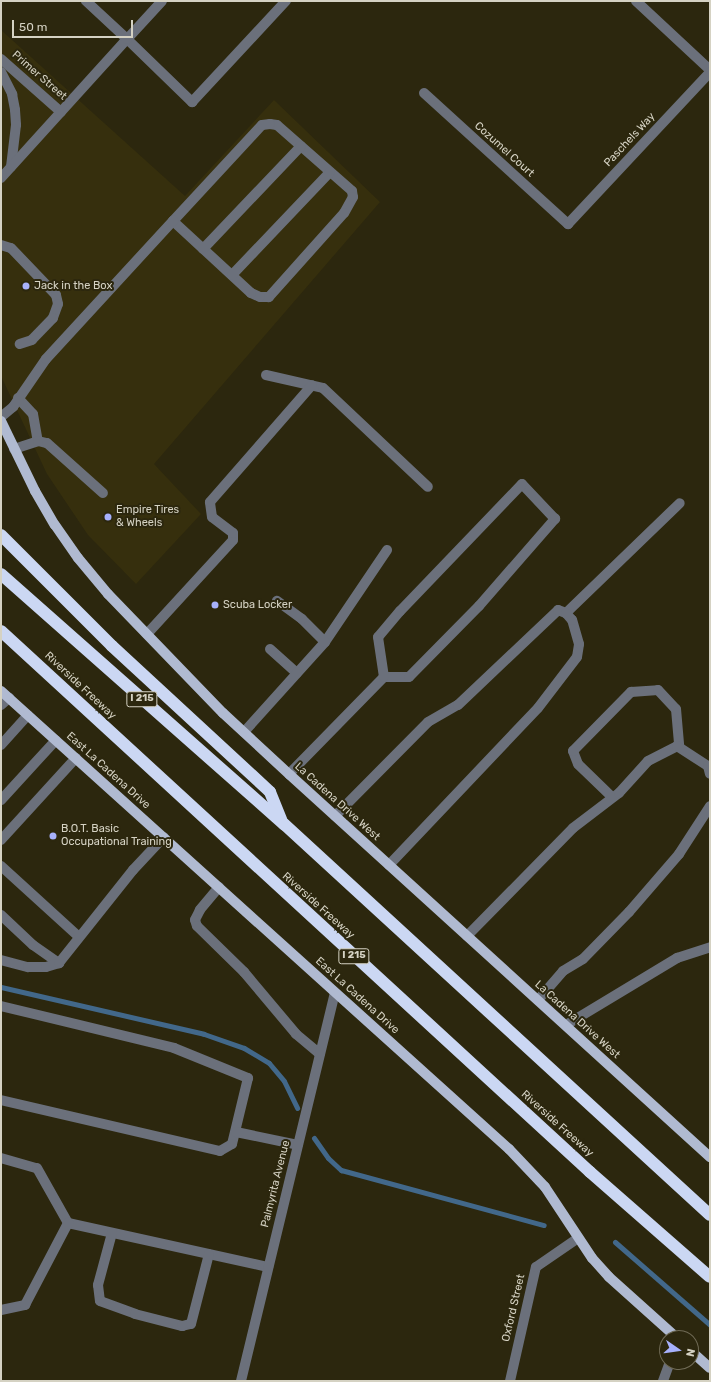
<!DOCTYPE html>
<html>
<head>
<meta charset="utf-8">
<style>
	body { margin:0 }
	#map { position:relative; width:711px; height:1382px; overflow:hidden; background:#2c270e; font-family:Rubik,sans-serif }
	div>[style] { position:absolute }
	.built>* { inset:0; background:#362f0d }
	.stream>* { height:5px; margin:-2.5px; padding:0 2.5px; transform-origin:2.5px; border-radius:2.5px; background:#42688a }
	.minor>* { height:10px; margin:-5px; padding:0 5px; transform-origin:5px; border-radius:5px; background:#6b707b }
	.major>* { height:10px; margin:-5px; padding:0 5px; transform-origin:5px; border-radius:5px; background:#b0bad1 }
	.highway>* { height:12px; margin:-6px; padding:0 6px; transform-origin:6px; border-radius:6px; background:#cbd7f3 }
	.dots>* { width:11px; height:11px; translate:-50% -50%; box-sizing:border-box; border:2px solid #2c270e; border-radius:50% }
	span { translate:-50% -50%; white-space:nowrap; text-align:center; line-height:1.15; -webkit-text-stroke:4px #2c270e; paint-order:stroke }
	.shield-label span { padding:1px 3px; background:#2c270e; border:1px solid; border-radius:3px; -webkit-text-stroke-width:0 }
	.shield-label { font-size:10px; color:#d5d2c3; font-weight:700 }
	.street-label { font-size:11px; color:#d5d2c3 }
	.poi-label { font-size:11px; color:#d5d2c3 }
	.left { translate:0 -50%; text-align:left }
	.frame { position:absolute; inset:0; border:2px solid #d5d2c3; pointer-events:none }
	.north { position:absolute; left:659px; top:1330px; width:40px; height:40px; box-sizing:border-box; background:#2c270e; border:1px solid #706b56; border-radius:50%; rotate:103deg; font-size:11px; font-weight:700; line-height:16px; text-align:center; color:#d5d2c3 }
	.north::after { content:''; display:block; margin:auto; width:14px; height:18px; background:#a7b1fc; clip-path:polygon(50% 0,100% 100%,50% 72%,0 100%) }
	.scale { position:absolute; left:12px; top:20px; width:121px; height:18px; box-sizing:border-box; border:2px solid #d5d2c3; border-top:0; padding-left:5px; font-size:12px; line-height:14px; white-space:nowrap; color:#d5d2c3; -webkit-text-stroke:3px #2c270e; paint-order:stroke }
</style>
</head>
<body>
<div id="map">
	<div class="built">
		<div style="clip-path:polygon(1px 30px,185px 196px,274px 100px,380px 202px,154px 464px,201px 514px,136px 584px,88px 535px,47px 474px,1px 376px)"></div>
	</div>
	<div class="stream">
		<div style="left:1px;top:987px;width:208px;rotate:13deg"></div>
		<div style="left:204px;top:1034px;width:42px;rotate:19.3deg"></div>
		<div style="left:244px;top:1048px;width:29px;rotate:31deg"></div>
		<div style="left:269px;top:1063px;width:23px;rotate:50deg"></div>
		<div style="left:284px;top:1081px;width:30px;rotate:64deg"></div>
		<div style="left:314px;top:1138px;width:24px;rotate:55deg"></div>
		<div style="left:328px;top:1158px;width:18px;rotate:43deg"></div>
		<div style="left:341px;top:1170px;width:210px;rotate:15.2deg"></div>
		<div style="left:615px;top:1242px;width:126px;rotate:41.1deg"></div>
	</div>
	<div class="minor">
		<div style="left:162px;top:1px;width:52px;rotate:132.6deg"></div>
		<div style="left:127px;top:39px;width:91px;rotate:44.1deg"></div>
		<div style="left:192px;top:102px;width:138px;rotate:-47.1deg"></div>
		<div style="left:636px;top:1px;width:101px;rotate:43deg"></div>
		<div style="left:1px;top:59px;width:80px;rotate:41.5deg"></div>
		<div style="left:1px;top:72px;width:25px;rotate:63deg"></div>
		<div style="left:12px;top:94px;width:16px;rotate:79deg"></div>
		<div style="left:15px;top:110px;width:15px;rotate:86deg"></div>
		<div style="left:16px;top:125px;width:42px;rotate:96.8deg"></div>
		<div style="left:424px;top:93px;width:195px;rotate:42.3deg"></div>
		<div style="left:568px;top:224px;width:208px;rotate:-46.9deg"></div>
		<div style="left:270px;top:124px;width:7px;rotate:8deg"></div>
		<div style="left:277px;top:125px;width:100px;rotate:41.3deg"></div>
		<div style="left:352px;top:191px;width:6px;rotate:81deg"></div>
		<div style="left:353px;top:197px;width:18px;rotate:119deg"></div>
		<div style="left:344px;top:213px;width:113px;rotate:131.8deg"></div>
		<div style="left:269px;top:297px;width:9px;rotate:180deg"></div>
		<div style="left:260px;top:297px;width:10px;rotate:-156deg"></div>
		<div style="left:251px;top:293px;width:106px;rotate:-137.3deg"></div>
		<div style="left:173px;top:221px;width:131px;rotate:-47.2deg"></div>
		<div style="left:262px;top:125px;width:8px;rotate:-7deg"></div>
		<div style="left:1px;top:178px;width:188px;rotate:-47.8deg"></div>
		<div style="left:127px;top:39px;width:56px;rotate:-137.2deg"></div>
		<div style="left:1px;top:245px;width:10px;rotate:17deg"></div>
		<div style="left:11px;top:248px;width:65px;rotate:46.2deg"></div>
		<div style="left:56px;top:295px;width:9px;rotate:77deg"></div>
		<div style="left:58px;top:304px;width:15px;rotate:110deg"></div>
		<div style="left:53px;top:318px;width:30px;rotate:134deg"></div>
		<div style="left:32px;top:340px;width:13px;rotate:162deg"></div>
		<div style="left:203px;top:249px;width:142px;rotate:-46.4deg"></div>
		<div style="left:232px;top:275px;width:142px;rotate:-46.4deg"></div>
		<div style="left:266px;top:375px;width:58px;rotate:12.8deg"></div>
		<div style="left:323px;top:388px;width:144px;rotate:43.3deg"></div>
		<div style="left:18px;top:398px;width:22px;rotate:47deg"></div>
		<div style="left:33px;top:414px;width:27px;rotate:80deg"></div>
		<div style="left:1px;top:417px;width:16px;rotate:-40deg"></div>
		<div style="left:13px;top:407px;width:58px;rotate:-55.5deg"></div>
		<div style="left:46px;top:359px;width:188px;rotate:-47.4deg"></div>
		<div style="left:14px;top:449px;width:25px;rotate:-18deg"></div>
		<div style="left:38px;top:441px;width:9px;rotate:13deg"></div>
		<div style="left:47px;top:443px;width:75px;rotate:41.8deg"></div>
		<div style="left:147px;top:634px;width:127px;rotate:-47.5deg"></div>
		<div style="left:233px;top:540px;width:7px;rotate:-90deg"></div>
		<div style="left:233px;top:533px;width:26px;rotate:-143deg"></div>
		<div style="left:212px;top:517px;width:15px;rotate:-98deg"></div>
		<div style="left:210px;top:502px;width:155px;rotate:-48.9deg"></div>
		<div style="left:325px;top:642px;width:111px;rotate:-56deg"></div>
		<div style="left:270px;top:649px;width:36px;rotate:42deg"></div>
		<div style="left:1px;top:705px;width:11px;rotate:-41deg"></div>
		<div style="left:244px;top:732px;width:121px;rotate:-48deg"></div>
		<div style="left:325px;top:642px;width:33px;rotate:-135deg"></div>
		<div style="left:302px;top:619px;width:31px;rotate:-144deg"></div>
		<div style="left:1px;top:745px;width:40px;rotate:-48deg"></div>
		<div style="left:289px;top:774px;width:136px;rotate:-45.6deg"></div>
		<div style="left:384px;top:677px;width:25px"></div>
		<div style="left:409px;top:677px;width:100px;rotate:-45.4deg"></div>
		<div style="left:479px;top:606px;width:116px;rotate:-48.9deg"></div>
		<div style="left:555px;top:519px;width:48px;rotate:-133.3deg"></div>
		<div style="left:522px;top:484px;width:176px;rotate:133.8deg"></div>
		<div style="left:400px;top:611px;width:34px;rotate:130deg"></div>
		<div style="left:378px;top:637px;width:40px;rotate:81.5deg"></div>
		<div style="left:612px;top:797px;width:47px;rotate:-135.9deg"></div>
		<div style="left:578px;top:764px;width:14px;rotate:-111deg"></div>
		<div style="left:573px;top:751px;width:83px;rotate:-45.5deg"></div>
		<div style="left:631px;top:692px;width:27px;rotate:-4deg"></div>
		<div style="left:658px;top:690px;width:26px;rotate:47deg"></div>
		<div style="left:676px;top:709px;width:38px;rotate:85deg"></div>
		<div style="left:1px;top:800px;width:81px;rotate:-47.5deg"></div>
		<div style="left:335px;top:816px;width:132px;rotate:-45.3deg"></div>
		<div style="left:428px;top:722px;width:34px;rotate:-30deg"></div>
		<div style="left:458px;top:705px;width:138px;rotate:-43.5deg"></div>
		<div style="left:558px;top:610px;width:9px;rotate:21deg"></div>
		<div style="left:566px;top:613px;width:158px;rotate:-44deg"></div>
		<div style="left:1px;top:840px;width:111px;rotate:-47.6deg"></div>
		<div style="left:389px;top:865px;width:216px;rotate:-46.5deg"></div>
		<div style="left:538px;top:708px;width:64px;rotate:-52.6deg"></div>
		<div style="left:577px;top:657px;width:13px;rotate:-81deg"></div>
		<div style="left:579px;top:644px;width:25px;rotate:-106deg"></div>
		<div style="left:572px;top:620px;width:9px;rotate:-131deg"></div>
		<div style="left:1px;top:866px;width:105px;rotate:42.3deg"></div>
		<div style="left:219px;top:887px;width:30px;rotate:130deg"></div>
		<div style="left:200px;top:910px;width:11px;rotate:117deg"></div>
		<div style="left:195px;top:920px;width:6px;rotate:72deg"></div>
		<div style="left:197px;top:926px;width:66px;rotate:44.4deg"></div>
		<div style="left:244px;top:972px;width:81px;rotate:50deg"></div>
		<div style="left:296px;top:1034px;width:31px;rotate:40deg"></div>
		<div style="left:1px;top:915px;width:44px;rotate:43.2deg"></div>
		<div style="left:33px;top:945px;width:32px;rotate:35deg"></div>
		<div style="left:467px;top:936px;width:151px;rotate:-45.5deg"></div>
		<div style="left:573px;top:828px;width:58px;rotate:-37.3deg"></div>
		<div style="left:619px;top:793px;width:43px;rotate:-47.8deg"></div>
		<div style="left:648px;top:761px;width:33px;rotate:-27deg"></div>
		<div style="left:677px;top:746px;width:37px;rotate:33deg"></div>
		<div style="left:708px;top:766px;width:8px;rotate:76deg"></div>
		<div style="left:1px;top:960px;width:28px;rotate:15deg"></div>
		<div style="left:28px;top:967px;width:18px"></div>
		<div style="left:46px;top:967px;width:14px;rotate:-17deg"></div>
		<div style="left:59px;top:963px;width:119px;rotate:-51.5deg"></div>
		<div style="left:133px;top:870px;width:45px;rotate:-46.8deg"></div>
		<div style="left:538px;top:1000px;width:38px;rotate:-49deg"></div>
		<div style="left:563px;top:971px;width:23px;rotate:-31deg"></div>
		<div style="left:583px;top:959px;width:66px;rotate:-45.6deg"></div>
		<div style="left:629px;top:912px;width:77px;rotate:-49.2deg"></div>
		<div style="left:679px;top:854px;width:57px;rotate:-57.1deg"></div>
		<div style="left:1px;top:1006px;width:178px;rotate:13.6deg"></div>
		<div style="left:174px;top:1048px;width:80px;rotate:22.1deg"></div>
		<div style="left:248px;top:1078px;width:68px;rotate:103.6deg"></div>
		<div style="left:232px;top:1144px;width:14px;rotate:150deg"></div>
		<div style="left:220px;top:1151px;width:225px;rotate:-166.9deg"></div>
		<div style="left:566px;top:1025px;width:130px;rotate:-31.1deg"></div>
		<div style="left:677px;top:958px;width:35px;rotate:-18deg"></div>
		<div style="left:236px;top:1132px;width:63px;rotate:11.8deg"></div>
		<div style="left:1px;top:1158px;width:37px;rotate:16deg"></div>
		<div style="left:37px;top:1168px;width:63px;rotate:60.6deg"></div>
		<div style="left:68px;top:1223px;width:205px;rotate:12.4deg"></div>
		<div style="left:112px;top:1233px;width:54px;rotate:105.1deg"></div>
		<div style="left:98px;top:1285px;width:16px;rotate:83deg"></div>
		<div style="left:100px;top:1301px;width:37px;rotate:20deg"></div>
		<div style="left:135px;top:1314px;width:49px;rotate:14.3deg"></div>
		<div style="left:182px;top:1326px;width:9px;rotate:-13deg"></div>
		<div style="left:191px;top:1324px;width:72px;rotate:-75.6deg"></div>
		<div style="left:1px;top:1310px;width:25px;rotate:-12deg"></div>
		<div style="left:25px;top:1305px;width:93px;rotate:-62.3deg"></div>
		<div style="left:241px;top:1381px;width:399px;rotate:-76.4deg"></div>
		<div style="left:510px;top:1381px;width:117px;rotate:-77.2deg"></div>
		<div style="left:536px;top:1267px;width:51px;rotate:-34.6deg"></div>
		<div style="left:663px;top:1381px;width:20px;rotate:-70deg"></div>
	</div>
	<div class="major">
		<div style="left:1px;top:421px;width:78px;rotate:64.1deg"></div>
		<div style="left:35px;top:491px;width:39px;rotate:60deg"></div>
		<div style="left:55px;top:525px;width:40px;rotate:55.1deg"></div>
		<div style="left:78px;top:558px;width:47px;rotate:50.2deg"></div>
		<div style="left:108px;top:594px;width:165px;rotate:46deg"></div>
		<div style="left:223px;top:713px;width:91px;rotate:42.8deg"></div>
		<div style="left:290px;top:775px;width:568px;rotate:42.29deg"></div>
		<div style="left:1px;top:691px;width:684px;rotate:42.04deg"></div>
		<div style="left:509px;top:1149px;width:52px;rotate:46.5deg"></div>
		<div style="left:545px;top:1187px;width:85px;rotate:56.5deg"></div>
		<div style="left:592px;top:1258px;width:25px;rotate:48deg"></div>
		<div style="left:609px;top:1277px;width:91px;rotate:41.9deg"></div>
		<div style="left:691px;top:1351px;width:25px;rotate:42deg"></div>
	</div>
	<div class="highway">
		<div style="left:1px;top:535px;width:157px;rotate:45deg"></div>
		<div style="left:112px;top:646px;width:215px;rotate:42.7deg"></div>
		<div style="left:270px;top:792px;width:31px;rotate:68deg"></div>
		<div style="left:1px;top:574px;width:378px;rotate:41.5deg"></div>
		<div style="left:284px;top:824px;width:578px;rotate:42.55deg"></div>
		<div style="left:1px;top:631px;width:800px;rotate:42.57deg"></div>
		<div style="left:590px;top:1172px;width:159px;rotate:41.2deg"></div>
	</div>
	<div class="dots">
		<div style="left:26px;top:286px;background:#a7b1fc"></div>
		<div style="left:108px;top:517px;background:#a7b1fc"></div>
		<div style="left:215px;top:605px;background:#a7b1fc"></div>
		<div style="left:53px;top:836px;background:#a7b1fc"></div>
	</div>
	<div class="shield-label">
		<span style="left:142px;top:699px">I 215</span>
		<span style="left:354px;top:956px">I 215</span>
	</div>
	<div class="street-label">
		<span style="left:39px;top:76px;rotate:41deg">Primer Street</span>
		<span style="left:630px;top:140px;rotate:-47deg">Paschels Way</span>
		<span style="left:504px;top:150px;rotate:42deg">Cozumel Court</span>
		<span style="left:80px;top:686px;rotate:43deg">Riverside Freeway</span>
		<span style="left:108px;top:771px;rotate:42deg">East La Cadena Drive</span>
		<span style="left:337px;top:802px;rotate:42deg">La Cadena Drive West</span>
		<span style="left:318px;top:906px;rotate:42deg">Riverside Freeway</span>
		<span style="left:357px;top:996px;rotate:42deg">East La Cadena Drive</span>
		<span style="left:577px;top:1020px;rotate:42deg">La Cadena Drive West</span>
		<span style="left:557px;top:1124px;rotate:42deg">Riverside Freeway</span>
		<span style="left:276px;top:1184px;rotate:-76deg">Palmyrita Avenue</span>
		<span style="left:514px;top:1308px;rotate:-77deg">Oxford Street</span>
	</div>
	<div class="poi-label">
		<span class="left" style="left:34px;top:286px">Jack in the Box</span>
		<span class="left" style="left:116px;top:517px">Empire Tires<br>&amp; Wheels</span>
		<span class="left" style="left:223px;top:605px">Scuba Locker</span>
		<span class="left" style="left:61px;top:836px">B.O.T. Basic<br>Occupational Training</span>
	</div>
	<div class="frame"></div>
	<div class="north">N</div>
	<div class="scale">50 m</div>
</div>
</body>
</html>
